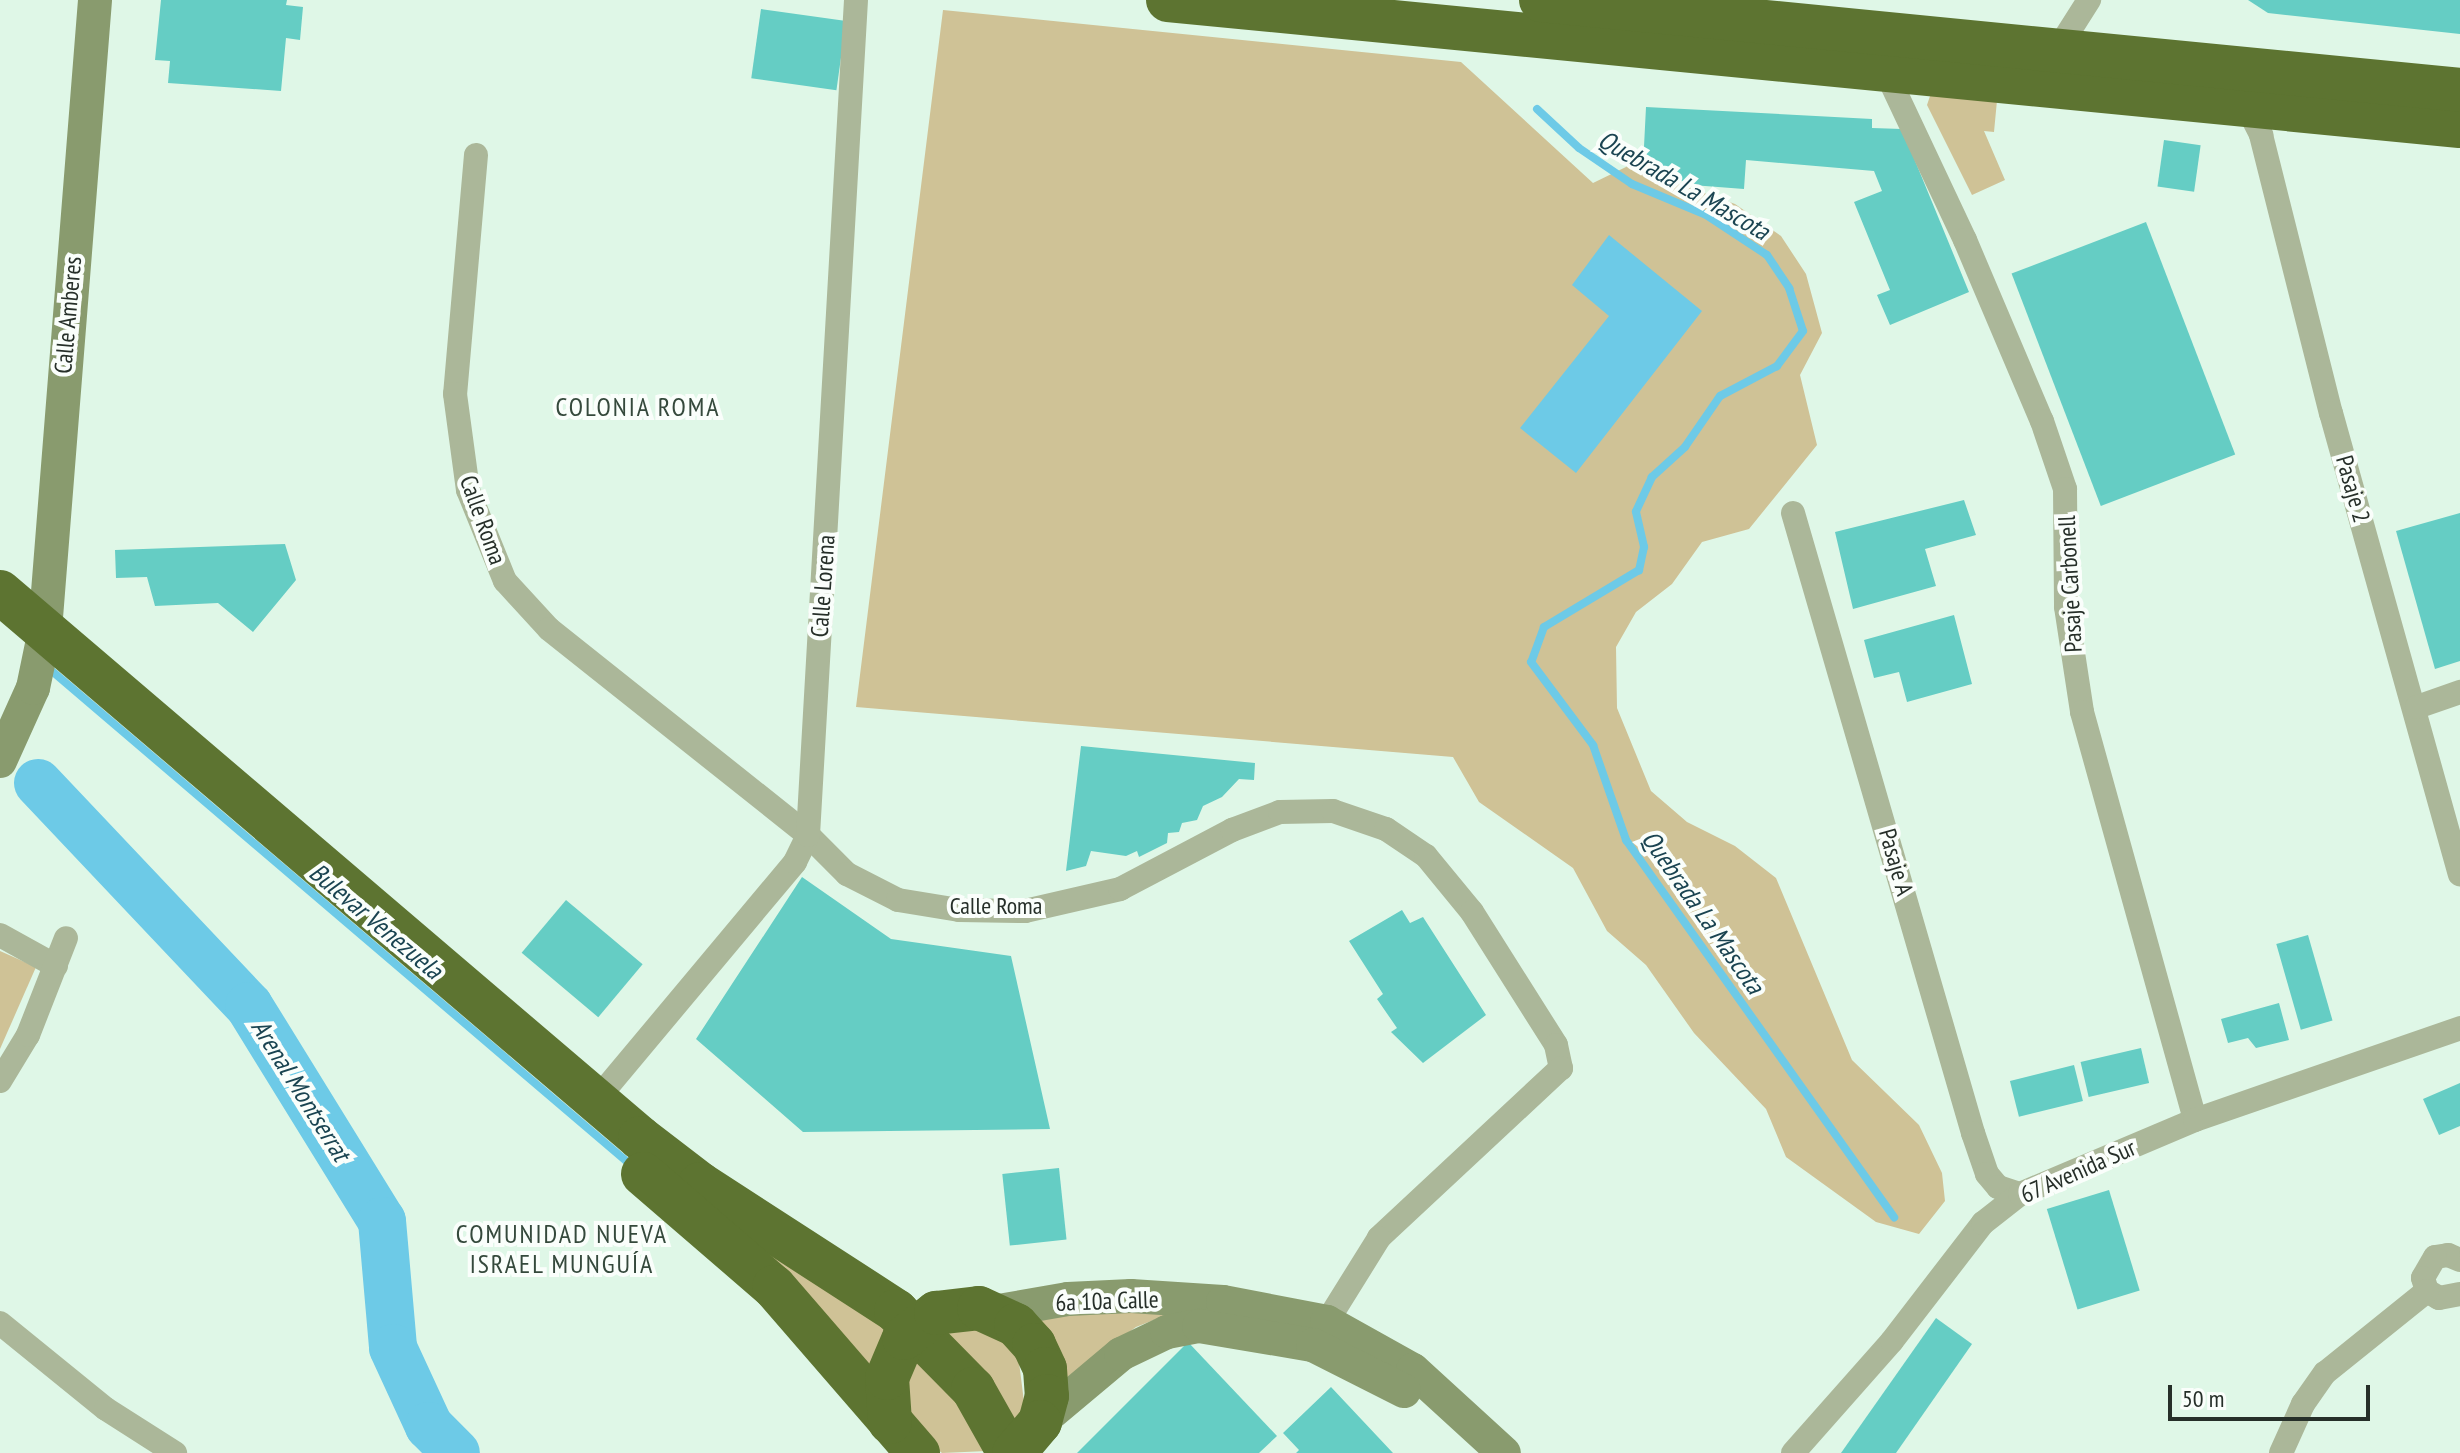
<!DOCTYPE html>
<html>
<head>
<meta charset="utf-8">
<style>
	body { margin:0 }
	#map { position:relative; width:2460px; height:1453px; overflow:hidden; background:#dff7e7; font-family:"PT Sans Narrow",sans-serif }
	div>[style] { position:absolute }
	.green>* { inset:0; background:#cfc296 }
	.water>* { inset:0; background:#6dcae7 }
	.stream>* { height:8px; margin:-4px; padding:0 4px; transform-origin:4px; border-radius:4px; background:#6dcae7 }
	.river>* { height:48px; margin:-24px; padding:0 24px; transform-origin:24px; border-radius:24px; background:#6dcae7 }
	.building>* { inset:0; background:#65cdc4; transform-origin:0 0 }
	.street>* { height:24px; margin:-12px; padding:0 12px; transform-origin:12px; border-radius:12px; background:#abb799 }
	.secondary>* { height:34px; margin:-17px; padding:0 17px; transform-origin:17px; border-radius:17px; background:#899b6e }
	.highway>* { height:44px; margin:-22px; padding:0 22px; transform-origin:22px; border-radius:22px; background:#5d7431 }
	span { translate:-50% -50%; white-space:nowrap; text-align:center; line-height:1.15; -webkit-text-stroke:8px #fafefb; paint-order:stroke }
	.street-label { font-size:24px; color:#262f29 }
	.water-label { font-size:26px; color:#1a4451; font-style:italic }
	.neighbourhood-label { font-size:26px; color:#35493c; letter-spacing:2px }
	.scale { position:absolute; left:2168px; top:1385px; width:202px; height:36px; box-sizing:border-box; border:4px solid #262f29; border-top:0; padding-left:10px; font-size:24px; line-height:28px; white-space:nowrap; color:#262f29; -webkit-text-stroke:6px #fafefb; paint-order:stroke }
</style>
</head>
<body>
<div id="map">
	<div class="green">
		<div style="clip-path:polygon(943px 10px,1461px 62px,1593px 183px,1628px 166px,1735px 204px,1781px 236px,1806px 274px,1822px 333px,1800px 375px,1817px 445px,1749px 529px,1702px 542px,1672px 584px,1636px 612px,1616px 647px,1617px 708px,1651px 791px,1687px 822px,1735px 846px,1776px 878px,1852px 1060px,1919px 1125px,1942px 1173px,1945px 1201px,1919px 1234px,1876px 1222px,1786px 1157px,1766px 1109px,1694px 1033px,1646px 965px,1607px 931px,1573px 868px,1479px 802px,1453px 757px,856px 707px)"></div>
		<div style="clip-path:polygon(1932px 90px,1998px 90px,1994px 132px,1984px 131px,2005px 180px,1972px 195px,1927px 105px)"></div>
		<div style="clip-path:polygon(0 951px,36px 967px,0 1049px)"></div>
		<div style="clip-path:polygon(713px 1213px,892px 1331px,876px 1385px)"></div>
		<div style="clip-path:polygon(1167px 1303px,1169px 1314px,1136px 1327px,1054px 1387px,1027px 1320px)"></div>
		<div style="clip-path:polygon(960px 1325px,991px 1330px,1018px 1354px,1024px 1402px,1020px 1418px,1007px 1432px,939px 1336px)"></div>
		<div style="clip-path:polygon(917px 1356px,945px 1383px,987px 1451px,942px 1453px,904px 1423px,906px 1373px)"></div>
	</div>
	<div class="water">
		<div style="clip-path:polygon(1609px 235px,1702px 311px,1576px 473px,1520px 428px,1609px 316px,1572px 285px)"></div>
	</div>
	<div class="stream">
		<div style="left:1537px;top:109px;width:57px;rotate:42.9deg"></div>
		<div style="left:1579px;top:148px;width:64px;rotate:34.2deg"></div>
		<div style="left:1632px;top:184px;width:80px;rotate:22.7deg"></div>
		<div style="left:1706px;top:215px;width:73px;rotate:33.3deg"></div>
		<div style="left:1767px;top:255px;width:40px;rotate:56deg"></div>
		<div style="left:1789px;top:288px;width:45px;rotate:72deg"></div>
		<div style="left:1803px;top:331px;width:44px;rotate:126.6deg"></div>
		<div style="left:1777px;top:366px;width:64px;rotate:152.2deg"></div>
		<div style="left:1720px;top:396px;width:62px;rotate:124.5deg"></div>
		<div style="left:1685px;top:447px;width:45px;rotate:137.7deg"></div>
		<div style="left:1652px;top:477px;width:38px;rotate:115deg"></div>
		<div style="left:1636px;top:512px;width:36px;rotate:77deg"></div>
		<div style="left:1644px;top:547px;width:24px;rotate:102deg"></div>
		<div style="left:1639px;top:570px;width:111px;rotate:149deg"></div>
		<div style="left:1544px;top:627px;width:37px;rotate:110deg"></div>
		<div style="left:1531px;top:662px;width:104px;rotate:53.2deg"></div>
		<div style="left:1593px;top:745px;width:101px;rotate:70.8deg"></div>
		<div style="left:1626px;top:840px;width:463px;rotate:54.6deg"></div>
		<div style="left:46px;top:666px;width:770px;rotate:40.47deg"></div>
	</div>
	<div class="river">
		<div style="left:38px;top:783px;width:307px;rotate:46.6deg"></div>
		<div style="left:249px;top:1006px;width:253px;rotate:58.3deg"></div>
		<div style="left:382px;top:1221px;width:127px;rotate:85deg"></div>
		<div style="left:393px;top:1348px;width:86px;rotate:65.2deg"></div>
		<div style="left:429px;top:1426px;width:38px;rotate:45deg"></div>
	</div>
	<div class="building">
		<div style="clip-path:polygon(161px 0,287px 0,286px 5px,303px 7px,300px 40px,286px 38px,281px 91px,168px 83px,170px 61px,155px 60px)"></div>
		<div style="clip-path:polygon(2248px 0,2460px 0,2460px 34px,2268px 13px)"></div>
		<div style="left:761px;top:9px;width:86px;height:70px;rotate:8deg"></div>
		<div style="clip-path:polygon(1646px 107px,1872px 119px,1872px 128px,1902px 129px,1969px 292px,1890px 325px,1877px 295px,1890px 290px,1854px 202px,1882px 191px,1874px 171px,1746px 160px,1744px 189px,1692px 185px,1643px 166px)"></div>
		<div style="left:2164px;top:140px;width:37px;height:47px;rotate:8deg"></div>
		<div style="left:2146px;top:222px;width:249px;height:144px;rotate:69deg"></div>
		<div style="clip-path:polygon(1964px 500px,1976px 535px,1925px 549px,1936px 586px,1853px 609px,1835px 532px)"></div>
		<div style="clip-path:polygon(2460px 513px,2460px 661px,2435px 669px,2396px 531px)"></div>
		<div style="clip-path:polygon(285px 544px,296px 580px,253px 632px,218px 603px,155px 606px,147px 577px,116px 578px,115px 550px)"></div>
		<div style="clip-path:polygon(1954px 615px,1972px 684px,1907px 702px,1899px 672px,1874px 678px,1864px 640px)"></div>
		<div style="clip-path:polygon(1081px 746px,1255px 763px,1254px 780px,1239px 779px,1222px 797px,1203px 806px,1197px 820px,1182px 823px,1179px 832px,1168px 833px,1167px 843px,1139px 857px,1137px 851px,1126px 856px,1091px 851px,1086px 866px,1066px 871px)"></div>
		<div style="clip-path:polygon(802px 877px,891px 939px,1011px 956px,1050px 1129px,803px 1132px,696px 1039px)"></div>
		<div style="left:566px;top:900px;width:100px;height:69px;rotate:40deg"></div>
		<div style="clip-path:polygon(1402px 910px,1410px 923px,1423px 917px,1486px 1015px,1423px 1063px,1391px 1032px,1397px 1028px,1377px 999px,1383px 994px,1349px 941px)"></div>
		<div style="left:2308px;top:935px;width:89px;height:33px;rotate:74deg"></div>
		<div style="clip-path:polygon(2279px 1003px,2289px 1040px,2256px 1048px,2248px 1038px,2228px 1043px,2221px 1019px)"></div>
		<div style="left:2141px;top:1048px;width:36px;height:62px;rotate:77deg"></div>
		<div style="left:2074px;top:1065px;width:37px;height:66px;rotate:76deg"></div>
		<div style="clip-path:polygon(2460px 1083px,2460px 1126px,2439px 1135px,2423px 1099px)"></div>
		<div style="left:1059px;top:1168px;width:72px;height:57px;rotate:84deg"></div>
		<div style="left:2109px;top:1190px;width:105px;height:65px;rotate:73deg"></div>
		<div style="clip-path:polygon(1936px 1318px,1972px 1344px,1896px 1453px,1841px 1453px)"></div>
		<div style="clip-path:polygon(1188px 1342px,1277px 1436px,1259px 1453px,1077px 1453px)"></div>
		<div style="clip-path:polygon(1331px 1387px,1393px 1453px,1296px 1453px,1299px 1450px,1283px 1433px)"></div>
	</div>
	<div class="street">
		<div style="left:2056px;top:52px;width:62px;rotate:-57.6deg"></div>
		<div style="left:1885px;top:70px;width:188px;rotate:64.8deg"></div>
		<div style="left:1965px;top:240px;width:197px;rotate:67deg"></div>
		<div style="left:2042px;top:421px;width:72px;rotate:71.3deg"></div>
		<div style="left:2065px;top:489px;width:118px;rotate:89.5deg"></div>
		<div style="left:2066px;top:607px;width:106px;rotate:81.3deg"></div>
		<div style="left:2082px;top:712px;width:423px;rotate:74.5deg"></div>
		<div style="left:2246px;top:105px;width:34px;rotate:63deg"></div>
		<div style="left:2261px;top:135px;width:287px;rotate:75.9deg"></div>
		<div style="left:2331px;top:413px;width:479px;rotate:74.4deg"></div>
		<div style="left:476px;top:155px;width:240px;rotate:95deg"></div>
		<div style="left:455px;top:394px;width:97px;rotate:82.3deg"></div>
		<div style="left:468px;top:490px;width:98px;rotate:67.9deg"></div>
		<div style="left:505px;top:581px;width:65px;rotate:47.5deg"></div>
		<div style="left:549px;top:629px;width:331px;rotate:38.5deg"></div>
		<div style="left:808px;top:835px;width:55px;rotate:45deg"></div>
		<div style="left:847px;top:874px;width:57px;rotate:27deg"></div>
		<div style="left:898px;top:900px;width:62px;rotate:9.3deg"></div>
		<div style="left:959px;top:910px;width:66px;rotate:0.9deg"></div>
		<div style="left:1025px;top:911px;width:98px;rotate:-13deg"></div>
		<div style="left:1120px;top:889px;width:127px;rotate:-27.8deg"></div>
		<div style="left:1232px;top:830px;width:51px;rotate:-20.6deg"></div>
		<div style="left:1280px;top:812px;width:53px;rotate:-1.1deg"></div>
		<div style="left:1333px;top:811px;width:56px;rotate:18.8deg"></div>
		<div style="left:1386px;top:829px;width:48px;rotate:34deg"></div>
		<div style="left:1426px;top:856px;width:72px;rotate:50.6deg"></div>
		<div style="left:1472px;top:912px;width:157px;rotate:57.7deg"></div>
		<div style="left:1556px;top:1045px;width:24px;rotate:78deg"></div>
		<div style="left:1561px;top:1068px;width:249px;rotate:137deg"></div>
		<div style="left:1379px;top:1238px;width:115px;rotate:121.9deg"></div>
		<div style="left:1793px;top:513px;width:646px;rotate:73.81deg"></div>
		<div style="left:1973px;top:1133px;width:43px;rotate:71.1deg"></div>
		<div style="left:1987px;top:1174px;width:17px;rotate:50deg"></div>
		<div style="left:1998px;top:1187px;width:23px;rotate:18deg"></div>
		<div style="left:2417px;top:707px;width:46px;rotate:-19.2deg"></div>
		<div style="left:0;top:935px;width:64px;rotate:29deg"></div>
		<div style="left:0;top:1081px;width:54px;rotate:-58.7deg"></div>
		<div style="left:28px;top:1035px;width:104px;rotate:-68.6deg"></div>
		<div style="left:597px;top:1099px;width:309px;rotate:-50.1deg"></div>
		<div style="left:795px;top:862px;width:30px;rotate:-64deg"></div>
		<div style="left:808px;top:835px;width:836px;rotate:-86.71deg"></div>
		<div style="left:2460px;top:1260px;width:13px;rotate:-157deg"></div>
		<div style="left:2448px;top:1255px;width:13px;rotate:171deg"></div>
		<div style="left:2435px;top:1257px;width:24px;rotate:120deg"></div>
		<div style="left:2423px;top:1278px;width:14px;rotate:73deg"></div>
		<div style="left:2427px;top:1291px;width:14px;rotate:30deg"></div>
		<div style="left:2439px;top:1298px;width:21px;rotate:-11deg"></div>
		<div style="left:0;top:1323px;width:136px;rotate:39.1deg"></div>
		<div style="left:106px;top:1409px;width:82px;rotate:32.5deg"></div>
		<div style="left:1793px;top:1453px;width:149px;rotate:-48.5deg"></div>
		<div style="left:1892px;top:1341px;width:149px;rotate:-52.4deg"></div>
		<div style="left:1983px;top:1223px;width:47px;rotate:-38.1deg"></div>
		<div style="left:2020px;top:1194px;width:190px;rotate:-22.9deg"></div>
		<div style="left:2195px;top:1120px;width:281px;rotate:-19.1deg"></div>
		<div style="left:2281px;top:1453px;width:54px;rotate:-65.8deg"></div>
		<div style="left:2303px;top:1404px;width:38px;rotate:-55deg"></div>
		<div style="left:2325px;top:1373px;width:131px;rotate:-38.8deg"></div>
	</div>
	<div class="secondary">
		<div style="left:0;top:761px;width:80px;rotate:-65.7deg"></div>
		<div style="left:33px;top:688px;width:59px;rotate:-78.3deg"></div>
		<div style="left:45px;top:630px;width:632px;rotate:-85.46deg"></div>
		<div style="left:993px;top:1312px;width:76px;rotate:-9.8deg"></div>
		<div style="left:1068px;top:1299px;width:63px;rotate:-2.7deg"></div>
		<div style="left:1131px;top:1296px;width:92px;rotate:3.7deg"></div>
		<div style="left:1223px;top:1302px;width:106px;rotate:10.9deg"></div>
		<div style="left:1327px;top:1322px;width:98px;rotate:29.2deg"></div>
		<div style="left:1413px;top:1370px;width:123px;rotate:42.4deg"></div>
		<div style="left:1040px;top:1422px;width:106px;rotate:-40deg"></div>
		<div style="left:1121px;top:1354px;width:51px;rotate:-25.6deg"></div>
		<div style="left:1167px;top:1332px;width:33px;rotate:-11deg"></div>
		<div style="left:1199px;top:1326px;width:116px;rotate:9.5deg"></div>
		<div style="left:1313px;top:1345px;width:102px;rotate:26.8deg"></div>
	</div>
	<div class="highway">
		<div style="left:1168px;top:0;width:1298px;rotate:5.57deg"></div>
		<div style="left:1541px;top:0;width:923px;rotate:5.59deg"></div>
		<div style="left:0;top:592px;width:841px;rotate:40.47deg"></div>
		<div style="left:640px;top:1138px;width:76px;rotate:37.5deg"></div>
		<div style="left:700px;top:1184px;width:234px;rotate:32.9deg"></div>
		<div style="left:896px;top:1311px;width:110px;rotate:45.4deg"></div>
		<div style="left:973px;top:1389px;width:73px;rotate:60.6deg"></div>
		<div style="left:643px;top:1174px;width:173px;rotate:40.8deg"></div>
		<div style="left:774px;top:1287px;width:220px;rotate:49.1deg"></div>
		<div style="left:890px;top:1422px;width:44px;rotate:-93.9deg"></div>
		<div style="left:887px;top:1378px;width:43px;rotate:-67deg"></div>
		<div style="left:904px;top:1338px;width:41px;rotate:-38deg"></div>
		<div style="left:936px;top:1313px;width:43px;rotate:-6.6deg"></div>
		<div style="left:979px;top:1308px;width:41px;rotate:24.7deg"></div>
		<div style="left:1016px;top:1325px;width:27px;rotate:48deg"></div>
		<div style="left:1034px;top:1345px;width:26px;rotate:65deg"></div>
		<div style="left:1045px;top:1369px;width:27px;rotate:86deg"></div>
		<div style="left:1047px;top:1396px;width:27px;rotate:105deg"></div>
		<div style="left:1040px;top:1422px;width:40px;rotate:130deg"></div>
	</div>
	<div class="street-label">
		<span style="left:68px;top:315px;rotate:-85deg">Calle Amberes</span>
		<span style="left:2353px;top:489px;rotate:74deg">Pasaje 2</span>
		<span style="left:483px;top:520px;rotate:70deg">Calle Roma</span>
		<span style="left:2070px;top:584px;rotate:-93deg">Pasaje Carbonell</span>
		<span style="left:823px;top:586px;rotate:-86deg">Calle Lorena</span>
		<span style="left:1896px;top:862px;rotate:74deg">Pasaje A</span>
		<span style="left:996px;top:906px">Calle Roma</span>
		<span style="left:2078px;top:1171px;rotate:-24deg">67 Avenida Sur</span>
		<span style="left:1107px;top:1301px;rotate:-2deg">6a 10a Calle</span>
	</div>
	<div class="water-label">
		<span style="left:1684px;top:185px;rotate:30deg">Quebrada La Mascota</span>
		<span style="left:1703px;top:912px;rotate:55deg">Quebrada La Mascota</span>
		<span style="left:376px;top:921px;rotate:40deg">Bulevar Venezuela</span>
		<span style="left:301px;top:1090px;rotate:58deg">Arenal Montserrat</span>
	</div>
	<div class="neighbourhood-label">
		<span style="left:638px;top:407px">COLONIA ROMA</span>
		<span style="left:562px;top:1249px">COMUNIDAD NUEVA<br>ISRAEL MUNGUÍA</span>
	</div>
	<div class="scale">50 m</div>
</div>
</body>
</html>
